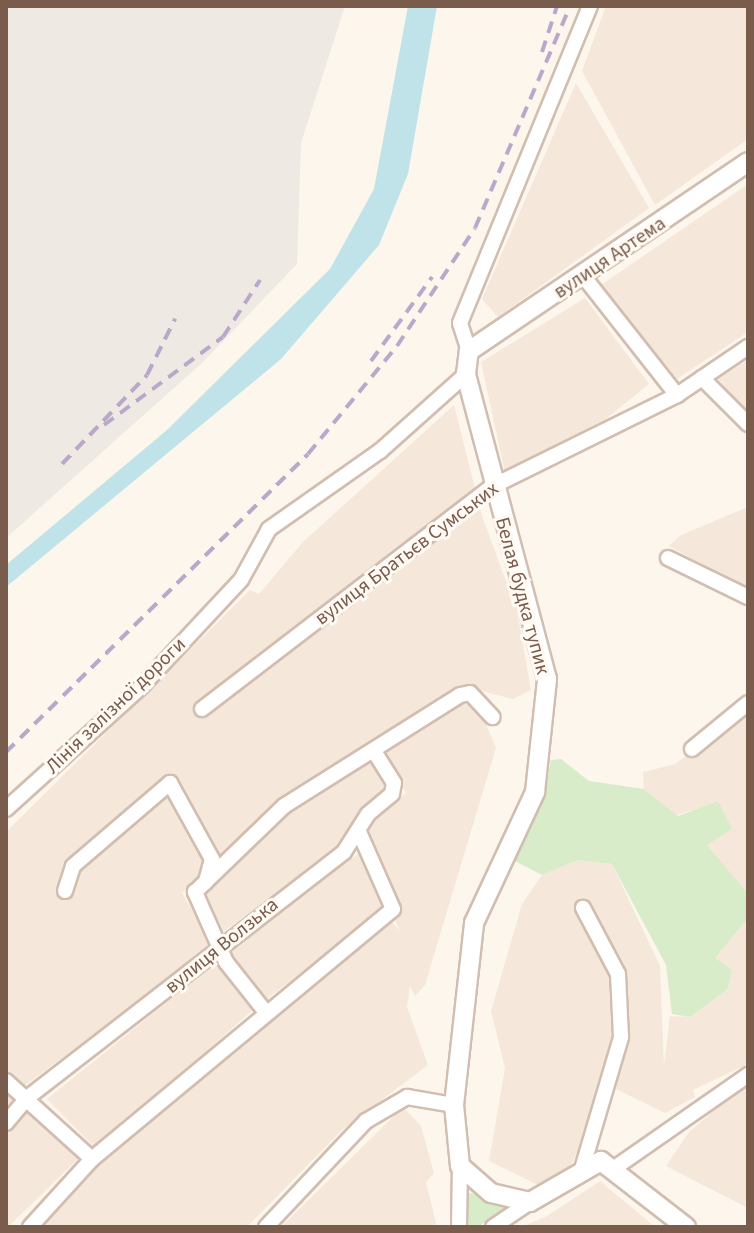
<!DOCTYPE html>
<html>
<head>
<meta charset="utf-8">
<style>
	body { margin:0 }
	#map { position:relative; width:754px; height:1233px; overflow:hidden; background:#fdf6ec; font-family:"Source Sans 3",sans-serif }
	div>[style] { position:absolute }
	.residential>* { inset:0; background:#f5e8da }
	.industrial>* { inset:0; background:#efe9e4 }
	.green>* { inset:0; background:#d8ecc9 }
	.water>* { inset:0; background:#bfe3e8 }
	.roads { filter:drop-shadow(2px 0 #d1beb0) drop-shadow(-2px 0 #d1beb0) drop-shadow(0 2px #d1beb0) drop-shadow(0 -2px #d1beb0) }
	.minor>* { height:14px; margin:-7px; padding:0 7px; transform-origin:7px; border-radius:7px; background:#fff }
	.tertiary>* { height:18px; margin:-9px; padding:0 9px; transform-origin:9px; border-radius:9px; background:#fff }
	.rail>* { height:4px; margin-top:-2px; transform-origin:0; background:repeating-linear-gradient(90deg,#b9a8c9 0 12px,transparent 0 20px) }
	span { translate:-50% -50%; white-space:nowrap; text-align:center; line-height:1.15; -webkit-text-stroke:6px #fffaf3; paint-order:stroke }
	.street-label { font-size:20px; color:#7a5c4d }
	.frame { position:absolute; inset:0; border:8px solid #7a5c4d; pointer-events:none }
</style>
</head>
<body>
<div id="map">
	<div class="residential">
		<div style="clip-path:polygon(606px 6px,748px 6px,748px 139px,655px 205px,582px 71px)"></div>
		<div style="clip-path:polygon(576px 83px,649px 208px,498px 317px,482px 299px)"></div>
		<div style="clip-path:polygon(748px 184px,748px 332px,677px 379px,601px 285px)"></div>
		<div style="clip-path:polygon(585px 298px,649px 384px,607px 418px,505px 473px,481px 362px)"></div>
		<div style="clip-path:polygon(748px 360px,748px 412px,718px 379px)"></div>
		<div style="clip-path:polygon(454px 405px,482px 516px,517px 611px,531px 690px,513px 699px,466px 687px,284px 797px,182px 893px,213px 946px,20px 1089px,6px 1110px,6px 832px,250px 590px,259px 594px,303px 542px)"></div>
		<div style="clip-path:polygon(748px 507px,748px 590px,669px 546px,681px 535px)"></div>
		<div style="clip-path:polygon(462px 701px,483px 717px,496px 748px,425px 985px,415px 996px,410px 986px,407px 1007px,428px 1065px,343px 1129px,247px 1227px,40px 1227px,106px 1158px,299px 994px,392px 922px,400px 931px,395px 920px,401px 911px,368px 834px,373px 820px,406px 793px,381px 752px)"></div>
		<div style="clip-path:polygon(748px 711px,748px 893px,706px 845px,719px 802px,676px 815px,644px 789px,643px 772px,675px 764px)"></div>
		<div style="clip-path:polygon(370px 757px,389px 789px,330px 858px,221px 933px,201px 896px,269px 826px)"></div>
		<div style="clip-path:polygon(361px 852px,387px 907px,264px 1001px,227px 948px)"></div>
		<div style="clip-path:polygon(578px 860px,612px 864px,660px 966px,664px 1065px,670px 1016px,690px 1017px,728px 989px,732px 970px,714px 959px,748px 918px,748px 1064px,693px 1090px,695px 1097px,665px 1113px,616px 1089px,627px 1039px,625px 972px,592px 911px,577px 907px,611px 968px,615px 1032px,583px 1141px,570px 1167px,542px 1187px,489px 1161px,505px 1068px,491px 1011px,522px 904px,542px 875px)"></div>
		<div style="clip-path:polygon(218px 961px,255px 1008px,96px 1149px,47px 1099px)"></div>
		<div style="clip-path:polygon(748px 1082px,748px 1208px,666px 1166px,689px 1132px)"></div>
		<div style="clip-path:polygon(30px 1106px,80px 1157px,8px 1227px,6px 1132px)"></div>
		<div style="clip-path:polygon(403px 1107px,421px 1126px,434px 1173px,426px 1182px,437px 1227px,281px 1227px)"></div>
		<div style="clip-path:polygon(600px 1181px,655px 1227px,521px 1227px,547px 1216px)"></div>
	</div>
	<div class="industrial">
		<div style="clip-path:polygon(6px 6px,345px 6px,301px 143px,297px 264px,202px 363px,6px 538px)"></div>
	</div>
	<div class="green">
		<div style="clip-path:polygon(561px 759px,589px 781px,644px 789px,678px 816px,718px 801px,732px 829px,707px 845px,746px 891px,748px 918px,715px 958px,732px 970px,728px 989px,690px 1017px,672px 1014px,666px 965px,612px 864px,578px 860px,542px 875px,515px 861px,544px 797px,551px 760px)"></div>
		<div style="clip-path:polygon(466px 1194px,472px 1193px,506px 1208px,478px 1227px,464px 1227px)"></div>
	</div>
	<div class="water">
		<div style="clip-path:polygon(408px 6px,437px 6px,408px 174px,379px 245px,281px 359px,6px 587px,6px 565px,167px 430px,330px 269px,374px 189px)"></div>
	</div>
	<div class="roads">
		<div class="minor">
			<div style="left:584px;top:277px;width:150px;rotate:51.8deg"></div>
			<div style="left:469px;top:351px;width:29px;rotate:-108deg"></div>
			<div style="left:460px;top:323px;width:343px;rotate:-67.7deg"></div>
			<div style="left:702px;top:378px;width:65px;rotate:45deg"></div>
			<div style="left:668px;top:558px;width:89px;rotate:26deg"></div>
			<div style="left:202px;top:709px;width:364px;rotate:-37.5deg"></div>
			<div style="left:491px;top:487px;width:208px;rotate:-26.3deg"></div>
			<div style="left:677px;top:395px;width:86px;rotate:-34.1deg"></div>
			<div style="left:692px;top:749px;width:72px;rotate:-39.4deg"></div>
			<div style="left:6px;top:809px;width:183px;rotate:-42.1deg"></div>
			<div style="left:142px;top:686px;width:145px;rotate:-47deg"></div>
			<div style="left:241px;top:580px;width:58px;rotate:-61.2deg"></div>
			<div style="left:269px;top:529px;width:136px;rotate:-35.1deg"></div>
			<div style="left:380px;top:451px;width:115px;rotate:-41.8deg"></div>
			<div style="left:65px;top:891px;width:26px;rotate:-72deg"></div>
			<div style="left:73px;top:866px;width:128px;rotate:-40.6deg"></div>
			<div style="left:170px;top:783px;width:87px;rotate:61.1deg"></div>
			<div style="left:212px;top:859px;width:24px;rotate:105deg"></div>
			<div style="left:264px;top:1010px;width:61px;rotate:-128.4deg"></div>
			<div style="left:226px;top:962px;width:77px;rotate:-113.9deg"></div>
			<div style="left:195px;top:892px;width:124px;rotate:-44deg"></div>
			<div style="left:284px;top:806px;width:208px;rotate:-32.2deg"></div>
			<div style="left:460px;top:695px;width:10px;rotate:-11deg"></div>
			<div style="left:470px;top:693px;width:33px;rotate:47deg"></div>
			<div style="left:6px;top:1081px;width:116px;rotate:42.2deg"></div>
			<div style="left:6px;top:1123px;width:33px;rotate:-50deg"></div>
			<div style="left:27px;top:1098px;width:401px;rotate:-37.8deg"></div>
			<div style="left:344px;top:852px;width:45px;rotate:-57.7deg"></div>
			<div style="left:368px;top:814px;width:31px;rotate:-40deg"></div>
			<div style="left:392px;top:794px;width:11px;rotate:-80deg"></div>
			<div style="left:394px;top:783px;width:39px;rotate:-122deg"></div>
			<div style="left:616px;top:1167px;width:161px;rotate:-34.9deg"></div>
			<div style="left:582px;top:1169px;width:138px;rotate:-73.5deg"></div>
			<div style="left:621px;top:1037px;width:63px;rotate:-92.7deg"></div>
			<div style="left:618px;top:974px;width:75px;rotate:-117.9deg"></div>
			<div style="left:30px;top:1227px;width:92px;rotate:-47.6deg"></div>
			<div style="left:92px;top:1159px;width:391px;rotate:-39.7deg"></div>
			<div style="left:393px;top:909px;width:84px;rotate:-113.8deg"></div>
			<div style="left:266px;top:1227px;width:146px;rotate:-46.7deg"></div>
			<div style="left:366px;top:1121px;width:48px;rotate:-30.3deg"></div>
			<div style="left:407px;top:1097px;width:48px;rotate:9.7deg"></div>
			<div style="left:459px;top:1227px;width:61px;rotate:-89.1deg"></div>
			<div style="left:493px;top:1227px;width:45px;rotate:-34deg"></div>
		</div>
		<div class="tertiary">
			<div style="left:686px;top:1227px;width:108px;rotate:-142.2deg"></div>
			<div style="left:601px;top:1161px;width:82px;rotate:150deg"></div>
			<div style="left:530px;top:1202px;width:40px;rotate:-167deg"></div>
			<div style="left:491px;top:1193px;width:41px;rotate:-138.9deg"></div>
			<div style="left:460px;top:1166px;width:61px;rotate:-95.6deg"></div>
			<div style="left:454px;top:1105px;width:183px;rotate:-83.7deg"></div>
			<div style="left:474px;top:923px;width:145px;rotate:-65deg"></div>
			<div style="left:535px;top:792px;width:114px;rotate:-83.9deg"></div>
			<div style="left:547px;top:679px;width:316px;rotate:-104.9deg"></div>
			<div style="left:466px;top:374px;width:23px;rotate:-83deg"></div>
			<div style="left:469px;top:351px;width:337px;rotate:-34.1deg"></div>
		</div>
	</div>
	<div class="rail">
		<div style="left:542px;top:52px;width:48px;rotate:-71.9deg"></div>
		<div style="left:371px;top:361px;width:104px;rotate:-54deg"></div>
		<div style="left:104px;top:425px;width:148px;rotate:-36.5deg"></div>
		<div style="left:223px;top:337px;width:68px;rotate:-57deg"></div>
		<div style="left:62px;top:464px;width:123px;rotate:-46.3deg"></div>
		<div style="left:147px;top:375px;width:63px;rotate:-63.4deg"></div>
		<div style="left:6px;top:752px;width:424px;rotate:-44.6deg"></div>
		<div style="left:308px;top:454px;width:140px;rotate:-50.5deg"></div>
		<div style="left:397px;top:346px;width:141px;rotate:-56.5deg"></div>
		<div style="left:475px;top:228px;width:241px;rotate:-66.8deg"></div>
	</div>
	<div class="street-label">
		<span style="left:610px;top:258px;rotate:-34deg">вулиця Артема</span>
		<span style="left:407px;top:554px;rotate:-37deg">вулиця Братьєв Сумських</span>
		<span style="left:522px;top:596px;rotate:75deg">Белая будка тупик</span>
		<span style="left:116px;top:706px;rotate:-44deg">Лінія залізної дороги</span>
		<span style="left:222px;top:946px;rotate:-39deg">вулиця Волзька</span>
	</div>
	<div class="frame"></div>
</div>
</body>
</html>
